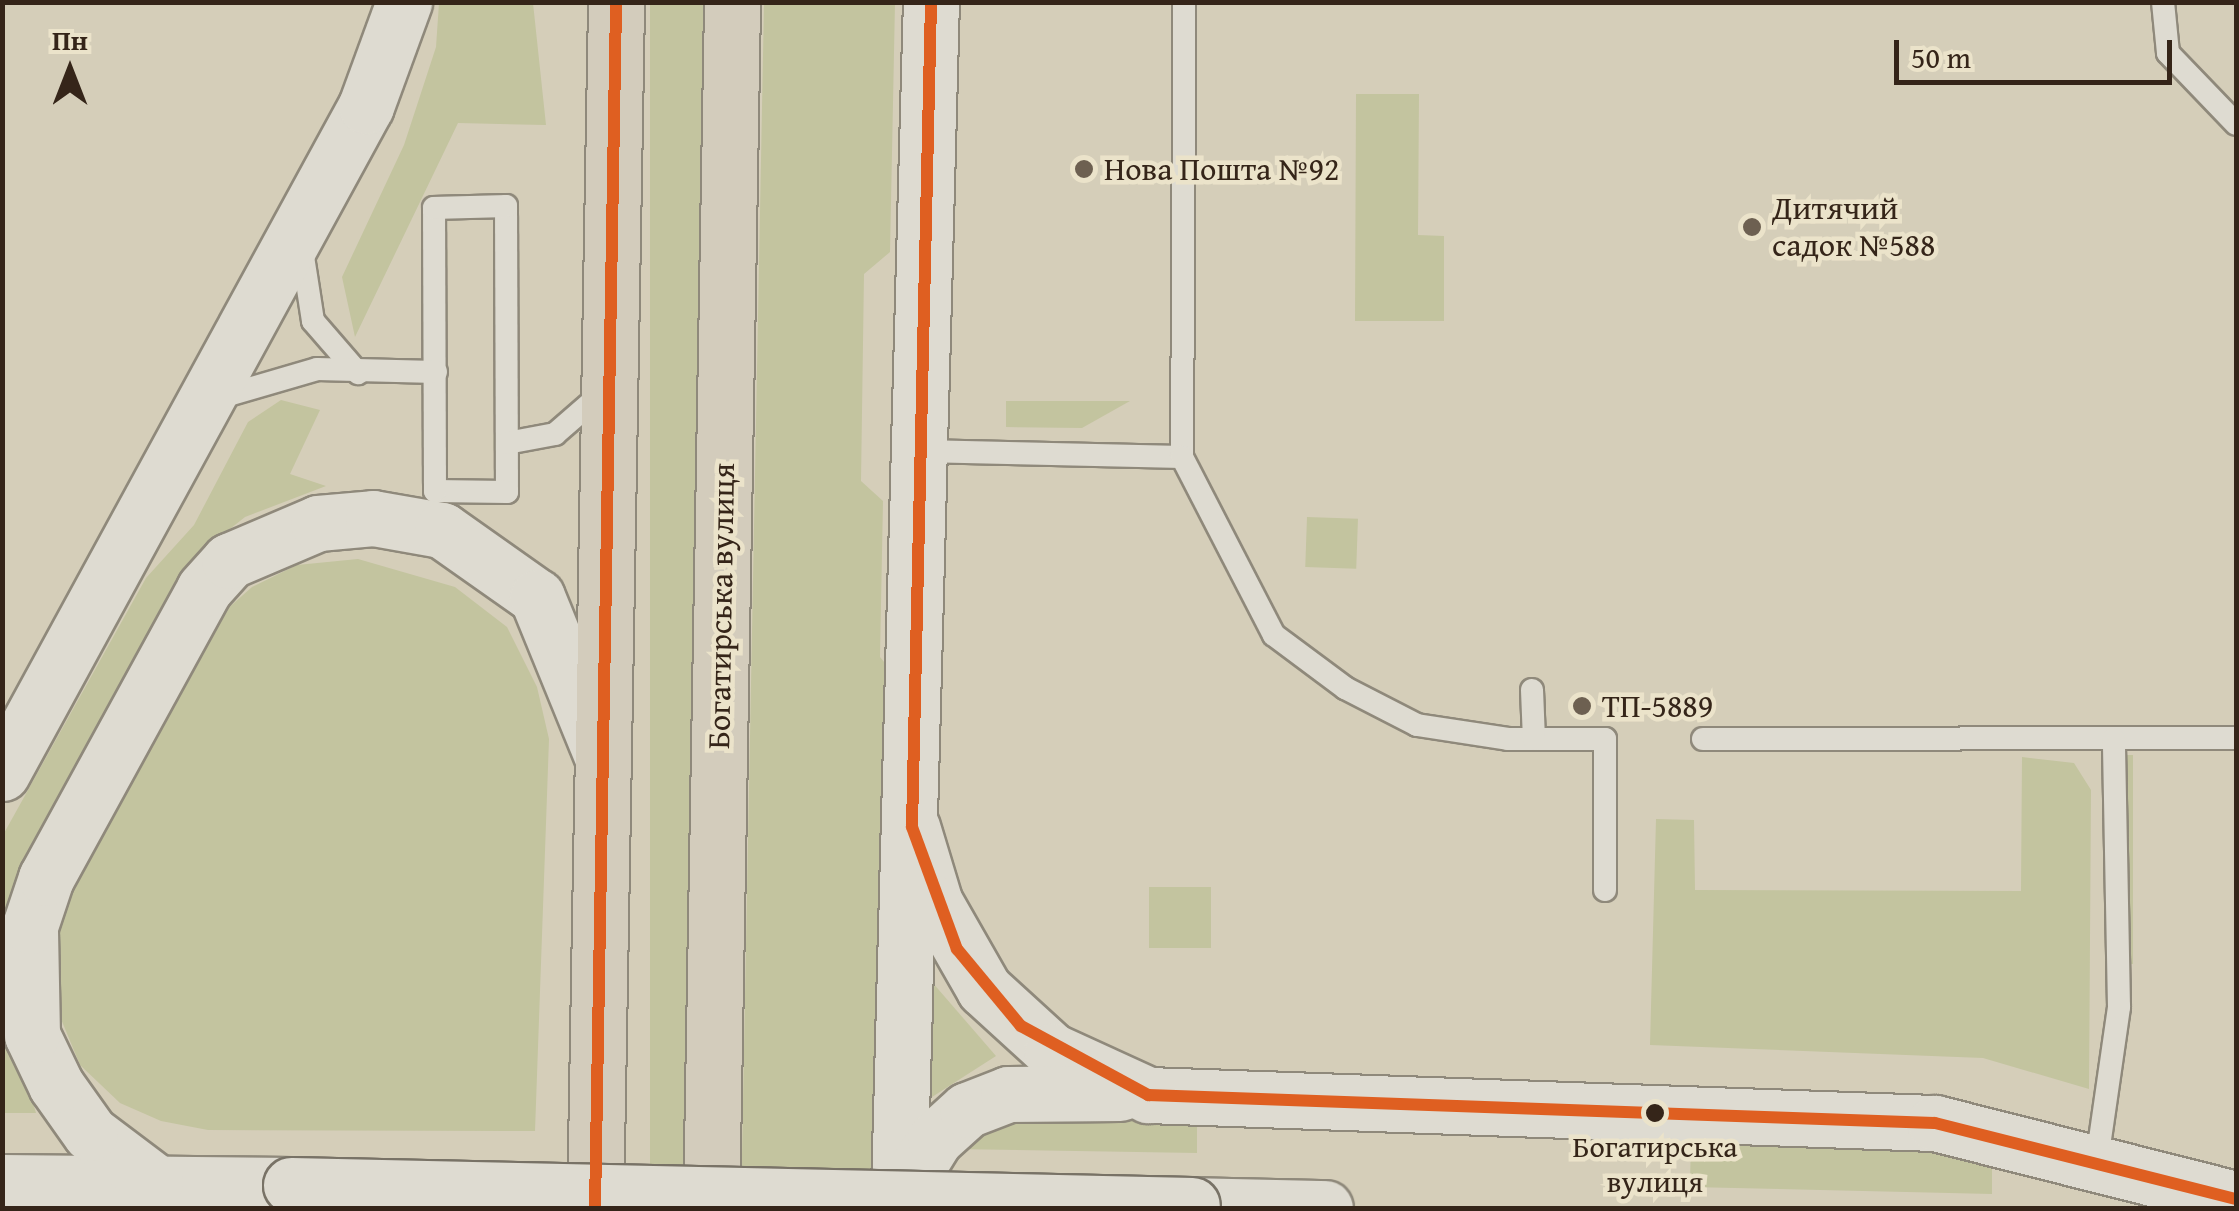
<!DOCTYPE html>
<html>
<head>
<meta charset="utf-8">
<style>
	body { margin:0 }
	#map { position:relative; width:2239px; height:1211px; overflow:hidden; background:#d5ceb9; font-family:"Gentium Book Plus",serif }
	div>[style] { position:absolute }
	.green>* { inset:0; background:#c3c49f; transform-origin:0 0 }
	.roads { filter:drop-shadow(2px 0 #8f897b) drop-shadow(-2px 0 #8f897b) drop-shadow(0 2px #8f897b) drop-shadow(0 -2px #8f897b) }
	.lane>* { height:22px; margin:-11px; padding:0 11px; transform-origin:11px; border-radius:11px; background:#dedbd1 }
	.secondary>* { height:55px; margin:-27.5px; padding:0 27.5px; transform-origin:27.5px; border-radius:27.5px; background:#dedbd1 }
	.primary>* { height:55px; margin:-27.5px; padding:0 27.5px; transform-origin:27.5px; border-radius:27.5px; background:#d3ccbc }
	.bridges { filter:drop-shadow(2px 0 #787266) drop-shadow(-2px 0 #787266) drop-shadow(0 2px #787266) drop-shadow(0 -2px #787266) }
	.secondary-bridge>* { height:55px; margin:-27.5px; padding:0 27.5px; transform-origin:27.5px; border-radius:27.5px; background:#dedbd1 }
	.bus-1>* { height:12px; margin:-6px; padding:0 6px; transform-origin:6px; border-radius:6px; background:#df5f21 }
	.dots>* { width:28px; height:28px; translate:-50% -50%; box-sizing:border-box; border:5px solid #ebe3ca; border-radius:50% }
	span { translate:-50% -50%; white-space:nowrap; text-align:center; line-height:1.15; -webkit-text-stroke:9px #ebe3ca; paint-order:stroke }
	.bus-label { font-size:30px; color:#352519 }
	.poi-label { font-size:32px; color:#352519 }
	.left { translate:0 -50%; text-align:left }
	.street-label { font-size:32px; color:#352519 }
	.frame { position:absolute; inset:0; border:5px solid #352519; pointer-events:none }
	.north { position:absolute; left:20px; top:20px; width:100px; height:100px; -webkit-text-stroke:8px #ebe3ca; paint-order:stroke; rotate:0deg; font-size:28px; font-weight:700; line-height:40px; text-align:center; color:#352519 }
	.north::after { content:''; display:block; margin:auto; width:35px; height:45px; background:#352519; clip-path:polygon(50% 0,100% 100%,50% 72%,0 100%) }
	.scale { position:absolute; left:1894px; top:40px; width:278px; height:45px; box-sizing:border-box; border:5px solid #352519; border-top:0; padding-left:12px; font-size:30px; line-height:35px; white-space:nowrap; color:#352519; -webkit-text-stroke:8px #ebe3ca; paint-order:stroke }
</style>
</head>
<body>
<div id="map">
	<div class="green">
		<div style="clip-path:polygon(439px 3px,533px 3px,546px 125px,458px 123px,355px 337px,342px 277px,404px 145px,436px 47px)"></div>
		<div style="left:650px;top:3px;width:53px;height:1205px"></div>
		<div style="clip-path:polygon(764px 3px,895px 3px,890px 252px,864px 274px,861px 481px,883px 501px,880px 657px,893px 673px,880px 1208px,741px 1208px)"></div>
		<div style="clip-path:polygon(1356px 94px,1419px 94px,1418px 235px,1444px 236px,1444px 321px,1355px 321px)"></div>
		<div style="clip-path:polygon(281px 400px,320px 410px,290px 474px,326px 486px,245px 517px,211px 544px,6px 944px,4px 1005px,36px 1113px,3px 1113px,3px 835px,146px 578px,194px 525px,248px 422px)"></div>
		<div style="clip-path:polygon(1006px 401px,1130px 401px,1082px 428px,1006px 427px)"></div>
		<div style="left:1307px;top:517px;width:51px;height:50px;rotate:2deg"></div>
		<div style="clip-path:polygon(358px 559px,455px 587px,507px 627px,537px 687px,549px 739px,535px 1131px,208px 1130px,161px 1121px,120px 1103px,80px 1065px,61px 1019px,53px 938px,74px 880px,208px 626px,252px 587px,297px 565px)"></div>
		<div style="left:2123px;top:755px;width:10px;height:209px"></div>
		<div style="clip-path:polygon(2022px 757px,2074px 763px,2091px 790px,2089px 1089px,1983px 1058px,1650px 1045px,1656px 819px,1694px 820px,1695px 890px,2021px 891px)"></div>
		<div style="left:1149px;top:887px;width:62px;height:61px"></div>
		<div style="clip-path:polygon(932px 982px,996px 1056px,932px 1097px)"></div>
		<div style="clip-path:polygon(1024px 1103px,1197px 1124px,1197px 1153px,952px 1149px)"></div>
		<div style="clip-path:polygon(1691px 1134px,1992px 1153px,1992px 1194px,1690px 1187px)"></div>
	</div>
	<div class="roads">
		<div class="lane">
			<div style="left:2163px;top:2px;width:51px;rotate:84.4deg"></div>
			<div style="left:2168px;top:53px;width:98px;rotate:46.2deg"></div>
			<div style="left:506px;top:206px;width:286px;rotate:89.8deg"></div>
			<div style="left:507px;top:492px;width:72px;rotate:-179.2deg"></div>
			<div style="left:435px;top:491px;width:283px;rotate:-90.2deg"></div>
			<div style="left:434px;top:208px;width:72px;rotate:-1.6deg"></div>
			<div style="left:302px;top:250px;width:72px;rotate:81.2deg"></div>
			<div style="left:313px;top:321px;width:69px;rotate:49.1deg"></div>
			<div style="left:218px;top:398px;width:103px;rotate:-16.3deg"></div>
			<div style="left:317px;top:369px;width:119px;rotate:1.4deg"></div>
			<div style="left:507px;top:443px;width:49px;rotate:-10.6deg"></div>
			<div style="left:555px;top:434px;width:61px;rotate:-41deg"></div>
			<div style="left:921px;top:451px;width:261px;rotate:1.3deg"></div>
			<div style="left:1182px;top:457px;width:455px;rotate:-89.7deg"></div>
			<div style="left:1182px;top:457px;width:200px;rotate:62.7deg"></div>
			<div style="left:1274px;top:635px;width:89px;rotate:36.7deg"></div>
			<div style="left:1345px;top:688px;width:81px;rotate:27.2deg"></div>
			<div style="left:1417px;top:725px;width:92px;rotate:8.7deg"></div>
			<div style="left:1508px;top:739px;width:97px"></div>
			<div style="left:1605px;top:739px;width:151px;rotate:90deg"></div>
			<div style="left:1532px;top:690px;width:49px;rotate:87.7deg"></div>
			<div style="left:1703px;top:739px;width:533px;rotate:-0.11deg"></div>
			<div style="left:2097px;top:1160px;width:155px;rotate:-81.8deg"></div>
			<div style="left:2119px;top:1007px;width:268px;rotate:-91.1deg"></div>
		</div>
		<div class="secondary">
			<div style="left:2px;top:773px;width:760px;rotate:-61.38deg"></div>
			<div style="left:366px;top:106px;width:111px;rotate:-69.9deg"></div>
			<div style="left:912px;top:827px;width:79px;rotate:73.2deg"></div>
			<div style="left:935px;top:903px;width:99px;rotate:60.3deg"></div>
			<div style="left:984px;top:989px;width:92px;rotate:42.4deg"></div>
			<div style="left:1052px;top:1051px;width:106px;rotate:24.6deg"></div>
			<div style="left:1148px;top:1095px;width:787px;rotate:2.04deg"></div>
			<div style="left:1935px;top:1123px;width:310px;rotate:14.2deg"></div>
			<div style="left:2px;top:1182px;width:289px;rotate:0.6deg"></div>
			<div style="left:155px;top:1182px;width:81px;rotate:-143deg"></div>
			<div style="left:90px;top:1133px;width:59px;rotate:-125.3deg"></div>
			<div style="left:56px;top:1085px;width:55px;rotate:-115.6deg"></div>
			<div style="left:32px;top:1035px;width:109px;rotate:-91.1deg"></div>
			<div style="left:30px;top:926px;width:51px;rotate:-71.6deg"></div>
			<div style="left:46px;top:878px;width:329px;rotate:-61.3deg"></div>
			<div style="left:204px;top:589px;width:38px;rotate:-48deg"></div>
			<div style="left:229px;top:561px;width:97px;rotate:-23.1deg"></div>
			<div style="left:318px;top:523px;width:55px;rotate:-5.2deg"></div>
			<div style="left:373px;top:518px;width:70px;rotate:9.9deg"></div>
			<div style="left:442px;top:530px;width:116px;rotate:35.2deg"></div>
			<div style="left:537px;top:597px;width:170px;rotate:67.8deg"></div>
			<div style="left:899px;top:1189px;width:1187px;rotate:-88.46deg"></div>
			<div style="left:899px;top:1197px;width:68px;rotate:-58.2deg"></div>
			<div style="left:935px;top:1139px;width:43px;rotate:-42.2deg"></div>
			<div style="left:967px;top:1110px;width:44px;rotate:-21.3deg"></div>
			<div style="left:1008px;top:1094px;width:112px;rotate:-0.5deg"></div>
			<div style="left:1192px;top:1205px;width:133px;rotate:1.3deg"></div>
		</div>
		<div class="primary">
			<div style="left:595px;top:1208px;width:1206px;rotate:-89deg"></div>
			<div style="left:711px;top:1208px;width:1206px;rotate:-89deg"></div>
		</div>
	</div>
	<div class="bridges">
		<div class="secondary-bridge">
			<div style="left:291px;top:1185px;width:901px;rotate:1.27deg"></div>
		</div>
	</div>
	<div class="bus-1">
		<div style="left:931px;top:2px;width:825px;rotate:91.32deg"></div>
		<div style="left:912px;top:827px;width:130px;rotate:69.8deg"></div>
		<div style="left:957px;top:949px;width:100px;rotate:50.3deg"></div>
		<div style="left:1021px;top:1026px;width:145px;rotate:28.5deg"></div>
		<div style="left:1148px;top:1095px;width:787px;rotate:2.04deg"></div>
		<div style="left:1935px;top:1123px;width:310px;rotate:14.2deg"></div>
		<div style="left:595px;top:1208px;width:1206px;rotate:-89deg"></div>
	</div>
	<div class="dots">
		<div style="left:1084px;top:169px;background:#6d6051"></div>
		<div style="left:1752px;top:227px;background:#6d6051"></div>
		<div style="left:1582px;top:706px;background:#6d6051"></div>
		<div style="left:1655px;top:1113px;background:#352519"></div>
	</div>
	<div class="bus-label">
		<span style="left:1655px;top:1163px">Богатирська<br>вулиця</span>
	</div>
	<div class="poi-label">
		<span class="left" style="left:1104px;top:169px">Нова Пошта №92</span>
		<span class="left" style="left:1772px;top:227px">Дитячий<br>садок №588</span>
		<span class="left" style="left:1602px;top:706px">ТП-5889</span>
	</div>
	<div class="street-label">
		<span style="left:721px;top:606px;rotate:-89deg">Богатирська вулиця</span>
	</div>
	<div class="frame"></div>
	<div class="north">Пн</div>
	<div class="scale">50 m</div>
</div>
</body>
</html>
